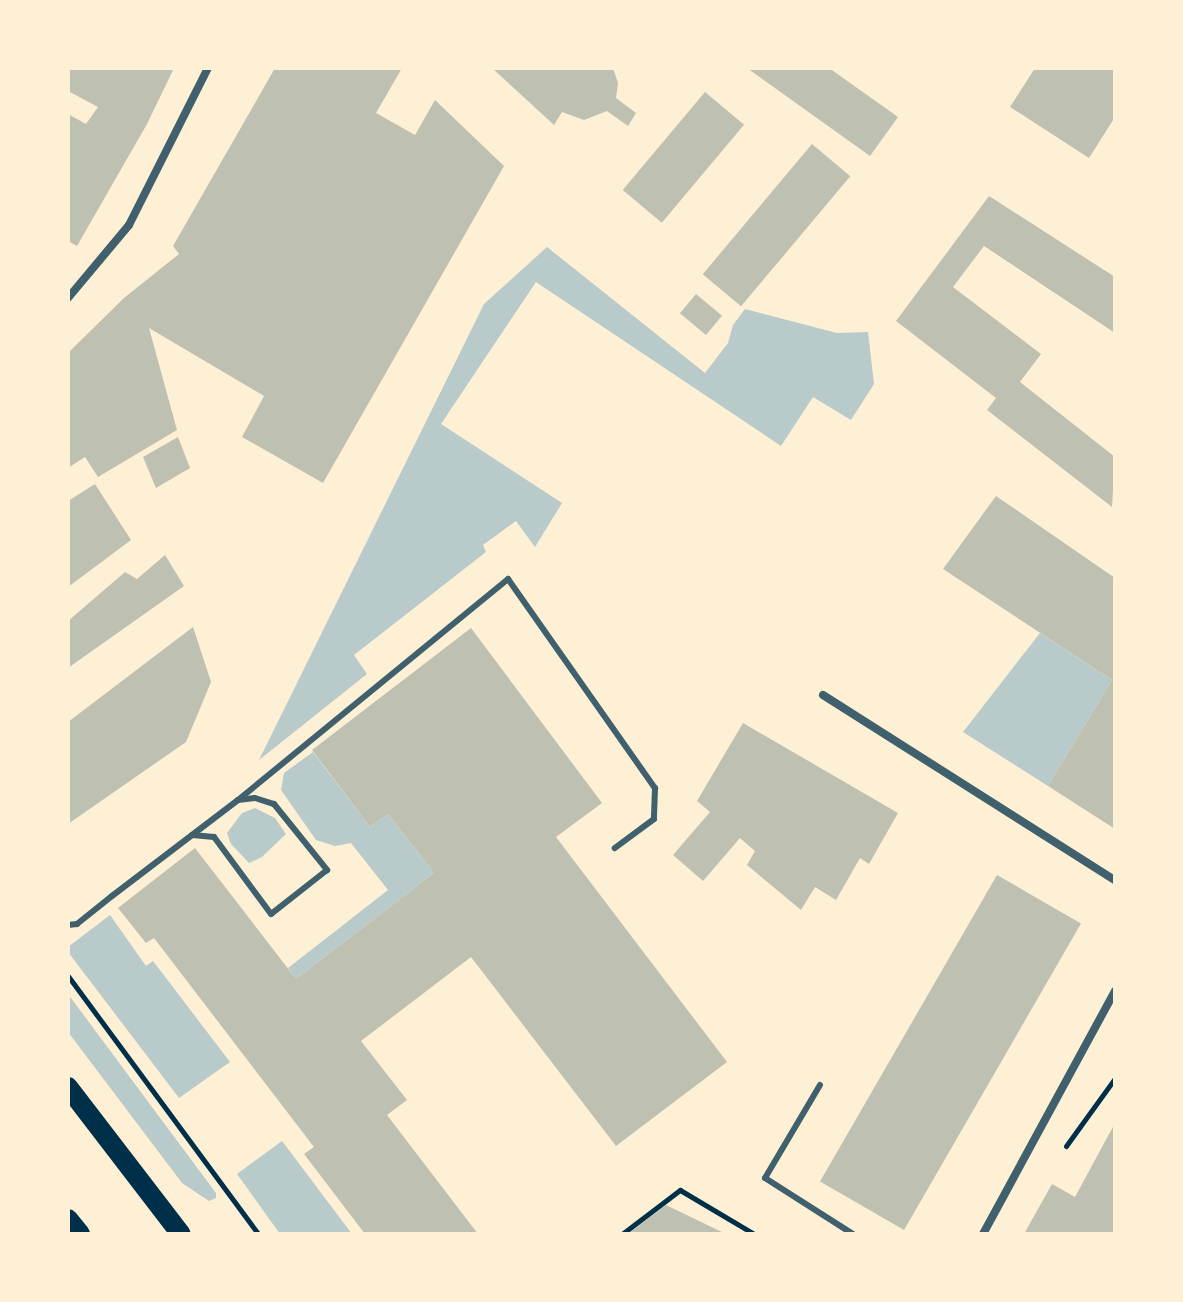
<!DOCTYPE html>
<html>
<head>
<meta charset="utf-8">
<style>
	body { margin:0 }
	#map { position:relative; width:1183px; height:1302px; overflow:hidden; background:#fdf0d5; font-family:Lato,sans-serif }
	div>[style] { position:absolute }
	.green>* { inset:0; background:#b9caca }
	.building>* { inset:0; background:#bec0b2; transform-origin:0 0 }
	.path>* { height:5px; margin:-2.5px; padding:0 2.5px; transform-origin:2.5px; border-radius:2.5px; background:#003049 }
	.service>* { height:6px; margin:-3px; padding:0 3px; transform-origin:3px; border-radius:3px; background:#3f606c }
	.minor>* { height:8px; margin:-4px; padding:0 4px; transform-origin:4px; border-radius:4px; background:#3f606c }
	.primary>* { height:20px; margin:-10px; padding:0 10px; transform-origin:10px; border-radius:10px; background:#003049 }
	span { translate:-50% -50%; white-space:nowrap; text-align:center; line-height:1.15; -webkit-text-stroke:8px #fdf0d5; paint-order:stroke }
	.frame { position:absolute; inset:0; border:70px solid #fdf0d5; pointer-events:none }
</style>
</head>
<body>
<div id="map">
	<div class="green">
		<div style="clip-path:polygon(547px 247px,705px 373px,728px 343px,733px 325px,745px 309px,837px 333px,868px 332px,874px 384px,851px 420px,813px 397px,781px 446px,536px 282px,441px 424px,562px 503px,535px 547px,516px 521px,483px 545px,486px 552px,354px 655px,367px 674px,259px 760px,484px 304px)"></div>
		<div style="clip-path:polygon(1040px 633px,1112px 680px,1048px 786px,963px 732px)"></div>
		<div style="clip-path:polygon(313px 752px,370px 827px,388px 814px,434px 873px,296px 979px,288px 968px,388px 890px,351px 843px,335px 846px,316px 840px,281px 790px,284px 773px)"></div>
		<div style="clip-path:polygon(255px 808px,275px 818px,286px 834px,262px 857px,249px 863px,231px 844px,227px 833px,242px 813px)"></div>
		<div style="clip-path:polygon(110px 915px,146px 966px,153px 961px,230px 1062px,179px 1098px,68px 952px,68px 947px)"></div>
		<div style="clip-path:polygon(68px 994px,216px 1193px,216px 1198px,209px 1201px,182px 1183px,68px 1032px)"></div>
		<div style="clip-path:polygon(282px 1141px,352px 1234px,280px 1234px,237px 1174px)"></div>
	</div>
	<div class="building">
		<div style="clip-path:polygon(68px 68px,174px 68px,147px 124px,77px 246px,68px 241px,68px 114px,86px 124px,98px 107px,68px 91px)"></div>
		<div style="clip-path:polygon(275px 68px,402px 68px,376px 113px,415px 135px,435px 100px,504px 166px,323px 483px,242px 437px,264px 396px,149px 328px,177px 430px,98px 477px,85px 457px,68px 468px,68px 353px,124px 298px,179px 254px,173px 246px)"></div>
		<div style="clip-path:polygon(492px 68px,613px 68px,618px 83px,616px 98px,636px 113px,628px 126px,607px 111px,584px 120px,562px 112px,554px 125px)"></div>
		<div style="clip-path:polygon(747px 68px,829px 68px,898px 117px,870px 156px)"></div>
		<div style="clip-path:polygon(1035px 68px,1115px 68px,1115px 117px,1089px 158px,1010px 107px)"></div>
		<div style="left:705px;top:92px;width:51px;height:128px;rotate:40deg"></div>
		<div style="left:812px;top:144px;width:50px;height:170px;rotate:40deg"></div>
		<div style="clip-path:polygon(989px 196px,1115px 277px,1115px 333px,984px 246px,953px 287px,1041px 354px,1020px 382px,1115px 457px,1112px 507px,987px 410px,996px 398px,896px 321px)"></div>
		<div style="left:696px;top:294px;width:34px;height:25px;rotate:40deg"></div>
		<div style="clip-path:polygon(178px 437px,190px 468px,156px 488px,143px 457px)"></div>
		<div style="clip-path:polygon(95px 484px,131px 540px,68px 587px,68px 501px)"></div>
		<div style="clip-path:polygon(996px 496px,1115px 578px,1115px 829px,1048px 786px,1112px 680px,943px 569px)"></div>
		<div style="clip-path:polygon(165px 555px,184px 586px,68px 668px,68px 621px,125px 572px,137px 579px)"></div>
		<div style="clip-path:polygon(193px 627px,211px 682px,186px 742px,68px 824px,68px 722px)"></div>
		<div style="clip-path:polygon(471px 628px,602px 803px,556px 837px,727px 1062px,616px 1146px,471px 957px,361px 1041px,407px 1100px,387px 1115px,478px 1234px,365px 1234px,304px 1154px,314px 1147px,154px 938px,146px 943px,118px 908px,195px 848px,296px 979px,434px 873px,388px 814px,370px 827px,312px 750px)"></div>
		<div style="clip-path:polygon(743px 723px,898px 813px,869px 864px,860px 858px,836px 900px,815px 887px,801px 910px,747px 865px,755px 851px,740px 838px,703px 881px,673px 855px,710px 812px,697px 801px)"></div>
		<div style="left:997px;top:875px;width:97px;height:354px;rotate:30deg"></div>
		<div style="clip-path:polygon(1115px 1123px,1115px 1234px,1024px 1234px,1052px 1184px,1075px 1197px)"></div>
		<div style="clip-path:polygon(666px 1205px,726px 1234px,628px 1234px)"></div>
	</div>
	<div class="path">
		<div style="left:68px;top:976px;width:320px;rotate:53.6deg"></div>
		<div style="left:1066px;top:1146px;width:84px;rotate:-54.2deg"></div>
		<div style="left:622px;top:1234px;width:73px;rotate:-37.2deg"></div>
		<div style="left:680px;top:1190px;width:86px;rotate:30.7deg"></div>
	</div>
	<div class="service">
		<div style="left:238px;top:800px;width:349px;rotate:-39.3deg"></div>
		<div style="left:508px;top:579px;width:256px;rotate:54.9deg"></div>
		<div style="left:655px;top:788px;width:31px;rotate:92deg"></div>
		<div style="left:654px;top:819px;width:49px;rotate:143.4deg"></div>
		<div style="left:68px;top:925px;width:9px;rotate:-6deg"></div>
		<div style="left:77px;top:924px;width:45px;rotate:-38.7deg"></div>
		<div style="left:112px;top:896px;width:158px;rotate:-37.3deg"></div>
		<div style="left:238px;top:800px;width:17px;rotate:-7deg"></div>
		<div style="left:255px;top:798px;width:20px;rotate:18deg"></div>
		<div style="left:274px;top:804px;width:85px;rotate:51.2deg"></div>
		<div style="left:327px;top:870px;width:71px;rotate:141.8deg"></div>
		<div style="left:271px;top:914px;width:96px;rotate:-126.5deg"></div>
		<div style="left:214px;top:837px;width:22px;rotate:-175deg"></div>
		<div style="left:820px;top:1085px;width:108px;rotate:120.6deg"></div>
		<div style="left:765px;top:1178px;width:104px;rotate:32.5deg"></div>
	</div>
	<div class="minor">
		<div style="left:68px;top:298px;width:95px;rotate:-50.1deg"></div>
		<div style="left:129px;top:225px;width:176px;rotate:-63.3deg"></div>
		<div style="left:823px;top:695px;width:346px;rotate:32.4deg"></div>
		<div style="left:983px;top:1234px;width:277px;rotate:-61.5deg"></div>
	</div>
	<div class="primary">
		<div style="left:68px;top:1087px;width:185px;rotate:52.5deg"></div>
		<div style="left:68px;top:1219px;width:19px;rotate:51deg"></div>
	</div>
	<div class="frame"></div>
</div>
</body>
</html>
